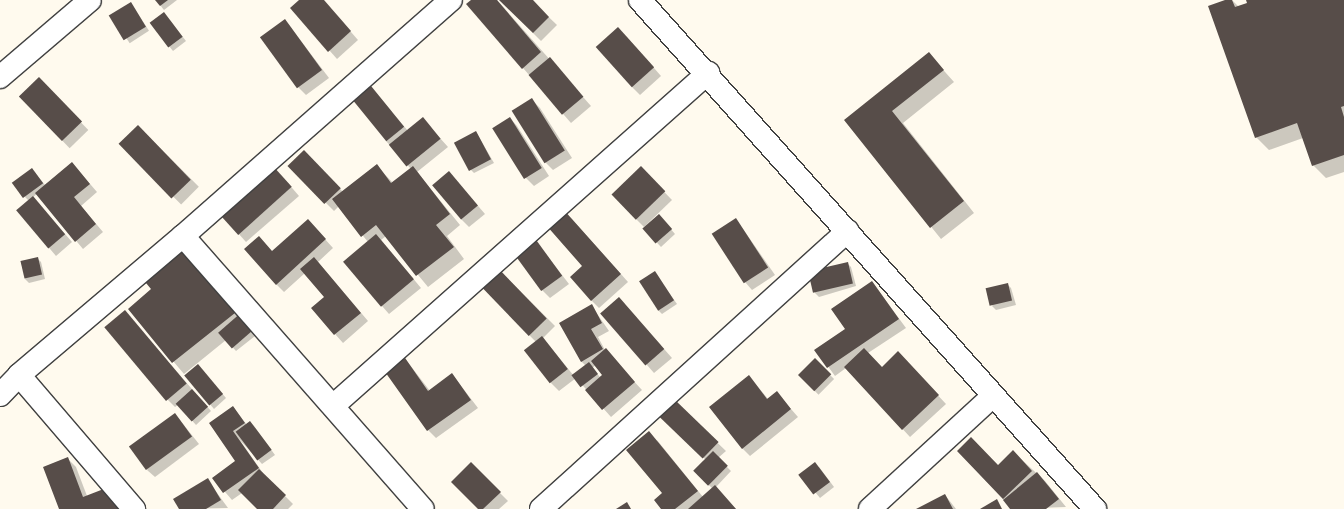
<!DOCTYPE html>
<html>
<head>
<meta charset="utf-8">
<style>
	body { margin:0 }
	#map { position:relative; width:1344px; height:509px; overflow:hidden; background:#fffaee; font-family:"Zilla Slab",serif }
	div>[style] { position:absolute }
	.shadow>* { inset:0; background:#0003; transform-origin:0 0 }
	.building>* { inset:0; background:#574d49; transform-origin:0 0 }
	.roads { filter:drop-shadow(1px 0 #414141) drop-shadow(-1px 0 #414141) drop-shadow(0 1px #414141) drop-shadow(0 -1px #414141) }
	.minor>* { height:22px; margin:-11px; padding:0 11px; transform-origin:11px; border-radius:11px; background:#fff }
	span { translate:-50% -50%; white-space:nowrap; text-align:center; line-height:1.15; -webkit-text-stroke:4px #fff; paint-order:stroke }
</style>
</head>
<body>
<div id="map">
	<div class="shadow">
		<div style="clip-path:polygon(156px 0,177px 0,164px 10px)"></div>
		<div style="clip-path:polygon(301px 0,323px 0,358px 40px,337px 59px,292px 8px)"></div>
		<div style="clip-path:polygon(473px 0,497px 0,591px 106px,571px 123px,523px 68px)"></div>
		<div style="clip-path:polygon(500px 0,531px 0,557px 25px,541px 41px)"></div>
		<div style="clip-path:polygon(1228px 0,1232px 0,1239px 7px,1248px 4px,1247px 0,1344px 0,1344px 172px,1326px 178px,1313px 165px,1303px 138px,1269px 150px,1256px 137px)"></div>
		<div style="left:131px;top:3px;width:33px;height:23px;rotate:57deg"></div>
		<div style="clip-path:polygon(168px 18px,186px 41px,173px 51px,151px 24px)"></div>
		<div style="clip-path:polygon(285px 20px,329px 78px,306px 95px,298px 87px)"></div>
		<div style="clip-path:polygon(626px 36px,661px 76px,640px 95px,632px 87px)"></div>
		<div style="clip-path:polygon(929px 54px,954px 82px,903px 123px,974px 213px,941px 239px,845px 120px)"></div>
		<div style="left:39px;top:79px;width:71px;height:26px;rotate:46deg"></div>
		<div style="clip-path:polygon(367px 82px,408px 131px,423px 119px,448px 147px,417px 172px,460px 225px,447px 236px,464px 259px,428px 287px,386px 236px,381px 240px,421px 288px,389px 314px,382px 306px,368px 242px,339px 206px,334px 211px,289px 166px,304px 152px,343px 192px,377px 166px,393px 183px,411px 169px,386px 141px)"></div>
		<div style="clip-path:polygon(532px 100px,540px 108px,572px 158px,553px 170px,545px 162px)"></div>
		<div style="clip-path:polygon(510px 118px,517px 126px,549px 176px,534px 186px,526px 178px)"></div>
		<div style="left:138px;top:126px;width:86px;height:25px;rotate:45deg"></div>
		<div style="clip-path:polygon(476px 132px,494px 163px,474px 173px,470px 169px)"></div>
		<div style="clip-path:polygon(72px 163px,97px 192px,81px 206px,103px 232px,83px 249px,37px 194px,33px 197px,72px 242px,56px 256px,17px 210px,29px 201px,25px 197px,32px 169px,45px 185px)"></div>
		<div style="clip-path:polygon(449px 172px,485px 214px,469px 227px,461px 219px)"></div>
		<div style="clip-path:polygon(281px 175px,299px 196px,246px 242px,220px 213px)"></div>
		<div style="clip-path:polygon(649px 176px,672px 200px,644px 227px,636px 219px)"></div>
		<div style="clip-path:polygon(571px 218px,628px 282px,599px 308px,591px 300px)"></div>
		<div style="clip-path:polygon(736px 219px,775px 275px,752px 290px,745px 282px)"></div>
		<div style="clip-path:polygon(663px 220px,675px 234px,661px 247px,644px 229px)"></div>
		<div style="clip-path:polygon(315px 228px,333px 248px,318px 262px,368px 321px,343px 343px,312px 308px,325px 297px,305px 273px,284px 292px,276px 284px)"></div>
		<div style="clip-path:polygon(534px 239px,569px 284px,550px 298px,542px 290px)"></div>
		<div style="clip-path:polygon(185px 243px,260px 332px,236px 351px,226px 340px,184px 374px,129px 309px,152px 290px)"></div>
		<div style="clip-path:polygon(37px 258px,41px 262px,45px 279px,29px 283px,25px 279px)"></div>
		<div style="clip-path:polygon(847px 263px,851px 267px,856px 286px,819px 297px,815px 293px,810px 274px)"></div>
		<div style="clip-path:polygon(evenodd,496px 267px,555px 326px,543px 338px,574px 376px,586px 366px,581px 361px,591px 305px,609px 331px,598px 337px,605px 350px,642px 390px,611px 417px,576px 378px,559px 391px,551px 383px,536px 342px,479px 284px,496px 267px,596px 365px,603px 375px,600px 377px,592px 368px,596px 365px)"></div>
		<div style="clip-path:polygon(655px 273px,677px 304px,662px 314px,658px 310px)"></div>
		<div style="clip-path:polygon(872px 282px,906px 328px,868px 353px,882px 368px,906px 361px,946px 404px,910px 437px,846px 368px,835px 376px,816px 350px,846px 329px)"></div>
		<div style="clip-path:polygon(1007px 284px,1011px 288px,1016px 305px,996px 310px,992px 306px)"></div>
		<div style="clip-path:polygon(619px 298px,672px 358px,654px 373px,647px 365px)"></div>
		<div style="clip-path:polygon(132px 320px,211px 411px,196px 425px,178px 405px,175px 407px,167px 399px,106px 328px)"></div>
		<div style="clip-path:polygon(403px 356px,430px 391px,452px 374px,478px 408px,436px 438px,428px 430px)"></div>
		<div style="left:815px;top:360px;width:27px;height:22px;rotate:45deg"></div>
		<div style="clip-path:polygon(202px 370px,226px 398px,214px 409px,186px 376px)"></div>
		<div style="clip-path:polygon(749px 376px,768px 399px,777px 393px,798px 417px,750px 456px,742px 448px)"></div>
		<div style="clip-path:polygon(674px 401px,726px 451px,718px 458px,731px 471px,716px 487px,736px 509px,662px 509px,663px 493px,657px 440px,703px 497px,713px 489px,695px 472px,706px 460px,660px 416px)"></div>
		<div style="clip-path:polygon(233px 407px,247px 425px,250px 422px,254px 426px,275px 455px,262px 464px,239px 439px,265px 476px,293px 504px,288px 509px,258px 509px,242px 493px,232px 500px,213px 478px,237px 461px,210px 424px)"></div>
		<div style="clip-path:polygon(175px 414px,199px 444px,155px 477px,147px 470px)"></div>
		<div style="clip-path:polygon(958px 451px,998px 466px,1021px 459px,1045px 481px,1066px 507px,1012px 509px)"></div>
		<div style="clip-path:polygon(68px 459px,76px 467px,87px 496px,60px 509px)"></div>
		<div style="clip-path:polygon(471px 464px,508px 501px,499px 509px,479px 509px)"></div>
		<div style="clip-path:polygon(819px 467px,834px 487px,820px 498px,801px 475px)"></div>
		<div style="clip-path:polygon(207px 479px,228px 508px,180px 509px)"></div>
		<div style="clip-path:polygon(945px 495px,956px 509px,918px 509px)"></div>
	</div>
	<div class="building">
		<div style="clip-path:polygon(155px 0,168px 0,160px 6px)"></div>
		<div style="clip-path:polygon(299px 0,324px 0,351px 31px,328px 52px,290px 8px)"></div>
		<div style="clip-path:polygon(471px 0,497px 0,541px 52px,522px 69px,466px 4px)"></div>
		<div style="clip-path:polygon(499px 0,533px 0,549px 17px,533px 33px)"></div>
		<div style="clip-path:polygon(1225px 0,1232px 0,1235px 7px,1247px 3px,1246px 0,1344px 0,1344px 106px,1341px 107px,1344px 117px,1344px 155px,1312px 166px,1297px 123px,1255px 138px,1208px 6px)"></div>
		<div style="left:131px;top:2px;width:29px;height:26px;rotate:59deg"></div>
		<div style="left:164px;top:12px;width:31px;height:18px;rotate:53deg"></div>
		<div style="left:285px;top:19px;width:63px;height:31px;rotate:54deg"></div>
		<div style="left:618px;top:27px;width:54px;height:30px;rotate:48deg"></div>
		<div style="clip-path:polygon(929px 52px,944px 70px,892px 111px,964px 201px,930px 228px,844px 120px)"></div>
		<div style="left:550px;top:57px;width:52px;height:28px;rotate:50deg"></div>
		<div style="left:39px;top:77px;width:62px;height:28px;rotate:46deg"></div>
		<div style="left:367px;top:81px;width:59px;height:23px;rotate:51deg"></div>
		<div style="left:532px;top:98px;width:62px;height:24px;rotate:58deg"></div>
		<div style="left:423px;top:117px;width:28px;height:44px;rotate:51deg"></div>
		<div style="left:510px;top:117px;width:60px;height:21px;rotate:58deg"></div>
		<div style="left:138px;top:125px;width:76px;height:27px;rotate:46deg"></div>
		<div style="left:476px;top:131px;width:32px;height:25px;rotate:62deg"></div>
		<div style="left:304px;top:150px;width:53px;height:23px;rotate:46deg"></div>
		<div style="clip-path:polygon(72px 162px,90px 184px,74px 197px,96px 224px,75px 242px,35px 193px)"></div>
		<div style="clip-path:polygon(377px 164px,391px 183px,413px 166px,450px 214px,436px 225px,454px 247px,416px 276px,376px 225px,361px 237px,332px 199px)"></div>
		<div style="left:273px;top:166px;width:28px;height:72px;rotate:48deg"></div>
		<div style="left:641px;top:166px;width:35px;height:41px;rotate:46deg"></div>
		<div style="left:32px;top:168px;width:19px;height:25px;rotate:54deg"></div>
		<div style="left:449px;top:171px;width:45px;height:22px;rotate:50deg"></div>
		<div style="left:33px;top:196px;width:50px;height:22px;rotate:50deg"></div>
		<div style="clip-path:polygon(563px 209px,621px 274px,591px 301px,570px 277px,582px 266px,546px 225px)"></div>
		<div style="left:659px;top:214px;width:20px;height:22px;rotate:49deg"></div>
		<div style="left:736px;top:218px;width:59px;height:29px;rotate:57deg"></div>
		<div style="clip-path:polygon(308px 219px,326px 239px,276px 285px,244px 249px,259px 236px,272px 251px)"></div>
		<div style="left:376px;top:234px;width:59px;height:43px;rotate:50deg"></div>
		<div style="left:534px;top:237px;width:48px;height:26px;rotate:54deg"></div>
		<div style="clip-path:polygon(185px 241px,240px 309px,172px 363px,128px 309px,151px 289px,141px 277px)"></div>
		<div style="left:38px;top:257px;width:18px;height:18px;rotate:77deg"></div>
		<div style="clip-path:polygon(314px 257px,361px 313px,334px 335px,311px 308px,324px 297px,300px 269px)"></div>
		<div style="left:848px;top:262px;width:22px;height:41px;rotate:77deg"></div>
		<div style="left:496px;top:266px;width:73px;height:25px;rotate:46deg"></div>
		<div style="left:655px;top:271px;width:35px;height:19px;rotate:57deg"></div>
		<div style="clip-path:polygon(872px 281px,899px 319px,827px 368px,814px 350px,845px 329px,831px 309px)"></div>
		<div style="left:1008px;top:283px;width:18px;height:23px;rotate:77deg"></div>
		<div style="left:619px;top:297px;width:69px;height:25px;rotate:49deg"></div>
		<div style="clip-path:polygon(592px 304px,602px 323px,591px 329px,603px 349px,581px 362px,559px 323px)"></div>
		<div style="left:125px;top:310px;width:96px;height:27px;rotate:50deg"></div>
		<div style="left:243px;top:311px;width:21px;height:33px;rotate:49deg"></div>
		<div style="left:542px;top:336px;width:42px;height:23px;rotate:52deg"></div>
		<div style="clip-path:polygon(606px 348px,635px 382px,602px 410px,585px 390px,602px 375px,591px 361px)"></div>
		<div style="clip-path:polygon(864px 348px,882px 367px,898px 351px,939px 395px,902px 430px,844px 367px)"></div>
		<div style="clip-path:polygon(403px 355px,428px 391px,452px 373px,471px 400px,427px 431px,383px 369px)"></div>
		<div style="left:815px;top:358px;width:23px;height:24px;rotate:45deg"></div>
		<div style="left:589px;top:362px;width:15px;height:22px;rotate:53deg"></div>
		<div style="left:198px;top:364px;width:39px;height:18px;rotate:50deg"></div>
		<div style="clip-path:polygon(749px 375px,767px 399px,777px 391px,791px 409px,742px 449px,709px 407px)"></div>
		<div style="left:192px;top:389px;width:24px;height:22px;rotate:48deg"></div>
		<div style="left:674px;top:399px;width:62px;height:23px;rotate:44deg"></div>
		<div style="clip-path:polygon(233px 406px,245px 423px,233px 431px,259px 468px,223px 493px,212px 478px,235px 461px,209px 423px)"></div>
		<div style="left:175px;top:413px;width:29px;height:57px;rotate:54deg"></div>
		<div style="left:250px;top:421px;width:36px;height:18px;rotate:53deg"></div>
		<div style="clip-path:polygon(649px 431px,698px 491px,675px 509px,661px 509px,654px 500px,662px 493px,626px 450px)"></div>
		<div style="clip-path:polygon(971px 437px,998px 465px,1013px 450px,1032px 471px,1003px 499px,957px 451px)"></div>
		<div style="left:713px;top:451px;width:21px;height:28px;rotate:45deg"></div>
		<div style="clip-path:polygon(68px 457px,83px 497px,114px 485px,123px 509px,59px 509px,43px 467px)"></div>
		<div style="clip-path:polygon(471px 462px,501px 492px,483px 509px,478px 509px,451px 482px)"></div>
		<div style="left:815px;top:462px;width:25px;height:21px;rotate:53deg"></div>
		<div style="clip-path:polygon(259px 469px,286px 495px,273px 509px,257px 509px,238px 490px)"></div>
		<div style="clip-path:polygon(1037px 472px,1059px 499px,1046px 509px,1010px 509px,1003px 500px)"></div>
		<div style="clip-path:polygon(208px 478px,221px 500px,206px 509px,179px 509px,173px 499px)"></div>
		<div style="clip-path:polygon(715px 485px,736px 509px,688px 509px)"></div>
		<div style="clip-path:polygon(945px 494px,953px 509px,916px 509px)"></div>
		<div style="clip-path:polygon(997px 499px,1002px 509px,980px 509px)"></div>
		<div style="clip-path:polygon(627px 502px,631px 509px,616px 509px)"></div>
	</div>
	<div class="roads">
		<div class="minor">
			<div style="left:640px;top:0;width:683px;rotate:48.21deg"></div>
			<div style="left:0;top:77px;width:118px;rotate:-40.5deg"></div>
			<div style="left:183px;top:236px;width:363px;rotate:48.7deg"></div>
			<div style="left:19px;top:375px;width:177px;rotate:49.4deg"></div>
			<div style="left:0;top:395px;width:28px;rotate:-46deg"></div>
			<div style="left:19px;top:375px;width:215px;rotate:-40.3deg"></div>
			<div style="left:183px;top:236px;width:357px;rotate:-41.4deg"></div>
			<div style="left:333px;top:406px;width:502px;rotate:-41.61deg"></div>
			<div style="left:541px;top:509px;width:414px;rotate:-42.2deg"></div>
			<div style="left:870px;top:509px;width:167px;rotate:-42.6deg"></div>
		</div>
	</div>
</div>
</body>
</html>
